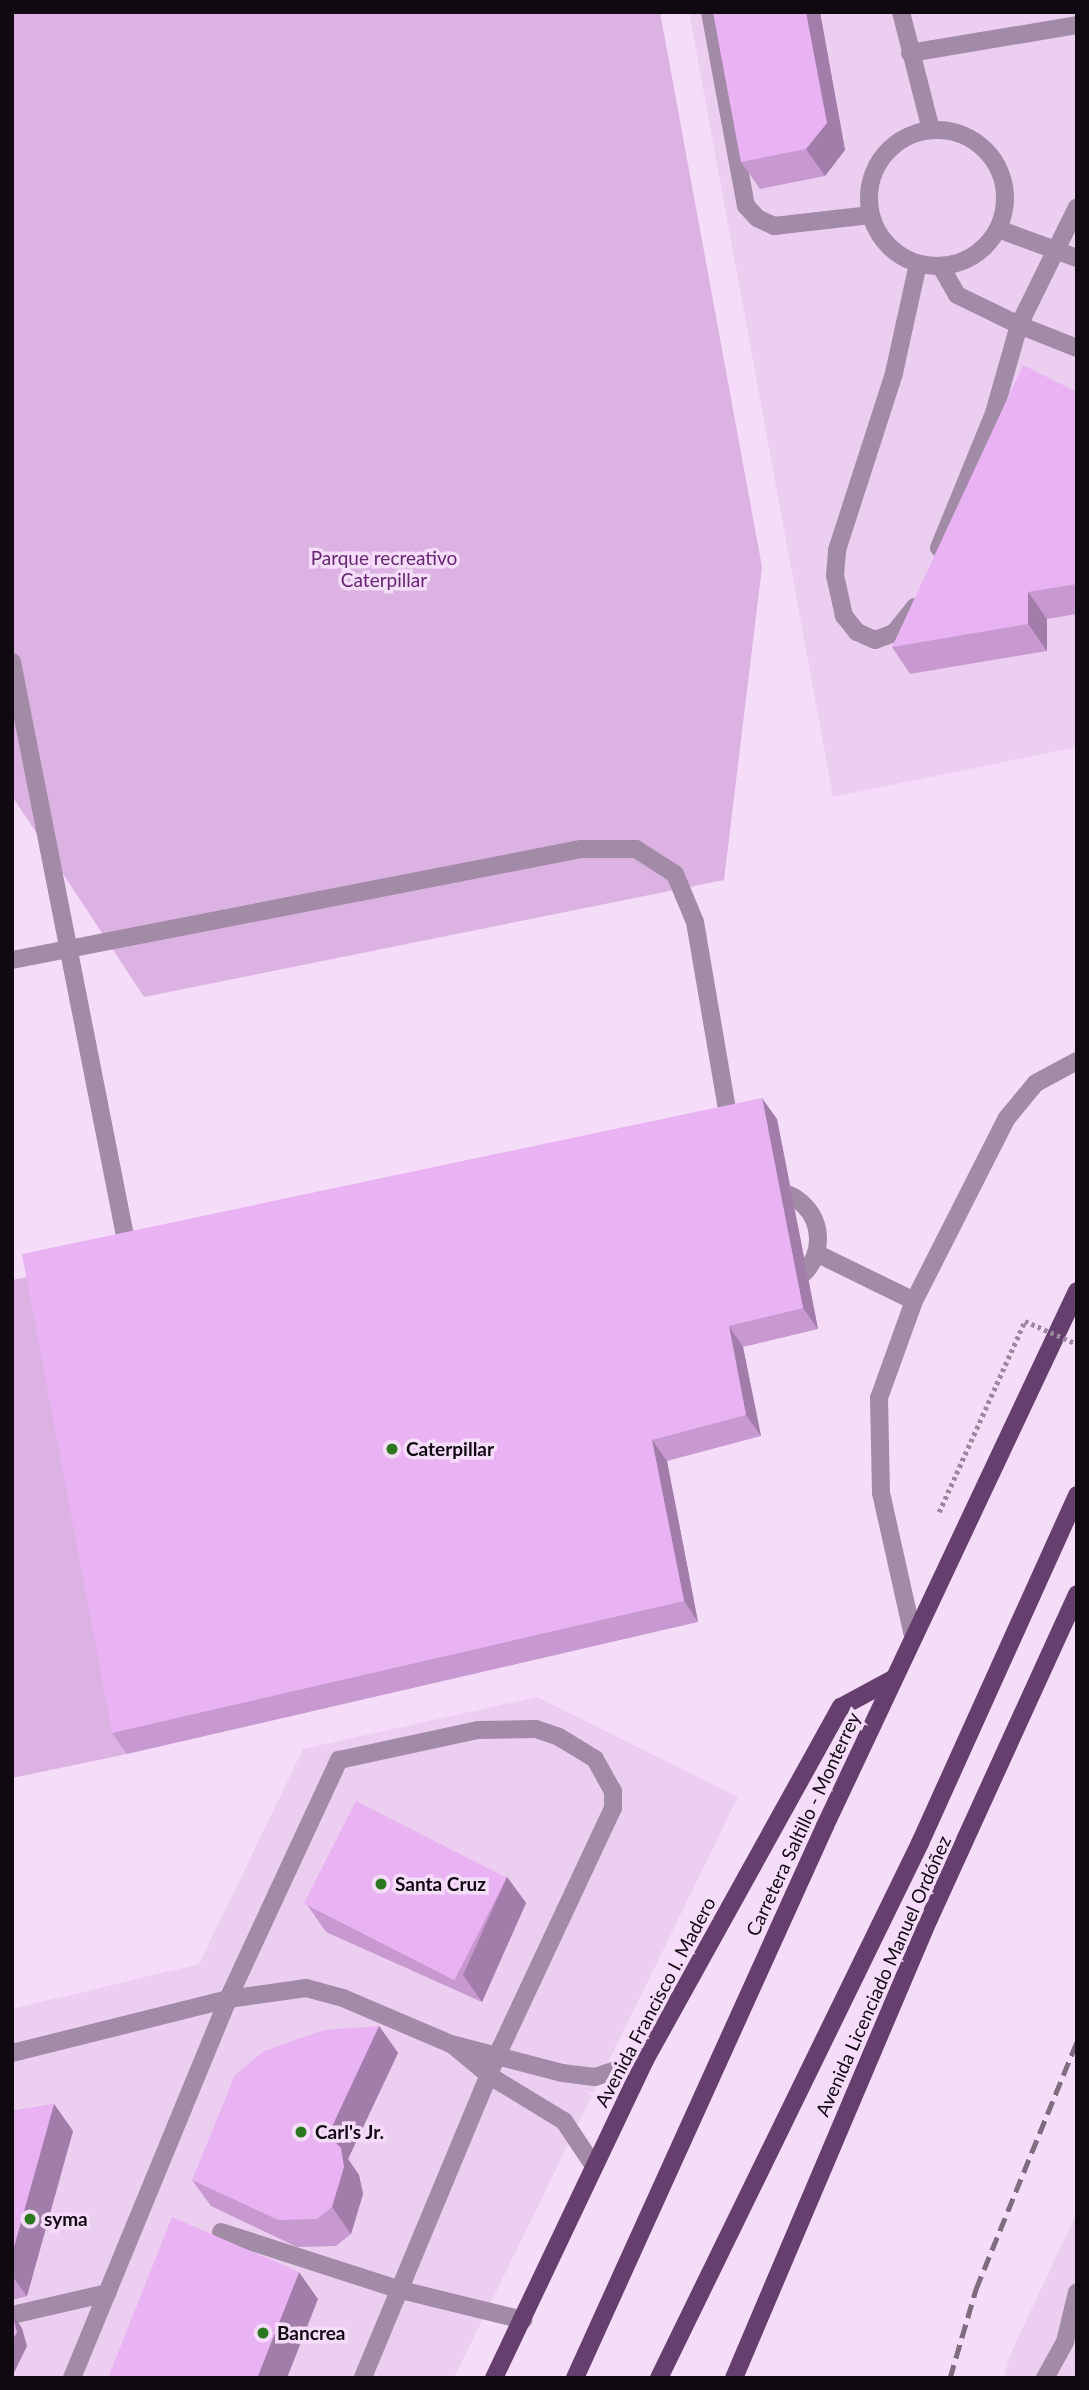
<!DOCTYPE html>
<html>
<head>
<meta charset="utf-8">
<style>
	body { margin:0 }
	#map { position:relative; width:1089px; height:2390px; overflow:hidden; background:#f5ddf9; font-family:Lato,sans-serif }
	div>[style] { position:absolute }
	.built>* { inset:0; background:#eccff0 }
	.green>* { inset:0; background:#dbb2e2 }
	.path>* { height:4.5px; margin-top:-2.25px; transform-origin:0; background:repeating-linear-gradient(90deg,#9a899d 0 3.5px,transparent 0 7px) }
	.minor>* { height:18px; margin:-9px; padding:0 9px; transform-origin:9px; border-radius:9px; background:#a28ba6 }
	.minor>.ring { margin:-9px; padding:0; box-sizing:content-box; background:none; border:18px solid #a28ba6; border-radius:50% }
	.major>* { height:18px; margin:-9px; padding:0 9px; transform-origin:9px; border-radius:9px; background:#673f6e }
	.rail>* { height:5px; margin-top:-2.5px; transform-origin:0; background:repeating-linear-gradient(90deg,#7d6d7f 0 14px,transparent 0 21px) }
	.path-bridge>* { height:4.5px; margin-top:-2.25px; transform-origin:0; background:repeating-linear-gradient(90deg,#9a899d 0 3.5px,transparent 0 7px) }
	.wall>* { inset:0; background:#c899d1 }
	.shaded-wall>* { inset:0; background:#a37daa }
	.building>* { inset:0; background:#e9b2f3; transform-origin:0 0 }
	.dots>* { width:19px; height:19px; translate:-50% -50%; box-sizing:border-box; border:4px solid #f5ddf9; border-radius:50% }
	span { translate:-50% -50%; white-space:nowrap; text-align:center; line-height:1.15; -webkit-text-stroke:7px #f5ddf9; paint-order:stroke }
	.park-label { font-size:19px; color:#662671 }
	.poi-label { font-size:19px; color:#110912; font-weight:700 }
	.left { translate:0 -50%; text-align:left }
	.street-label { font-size:19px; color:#110912 }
	.frame { position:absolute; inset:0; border:14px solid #110912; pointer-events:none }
</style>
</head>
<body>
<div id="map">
	<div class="built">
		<div style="clip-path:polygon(689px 12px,1077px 12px,1077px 747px,833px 797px)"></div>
		<div style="clip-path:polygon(537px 1697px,738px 1797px,454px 2378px,12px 2378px,12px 2009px,199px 1964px,303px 1749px)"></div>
		<div style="clip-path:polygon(1077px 2212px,1077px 2378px,1004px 2378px,1010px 2355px)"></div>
	</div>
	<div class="green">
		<div style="clip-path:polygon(12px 12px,660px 12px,762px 567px,724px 880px,144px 997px,12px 796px)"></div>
		<div style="clip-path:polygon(37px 1275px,127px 1754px,12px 1778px,12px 1280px)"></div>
	</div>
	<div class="path">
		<div style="left:939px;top:1512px;width:209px;rotate:-65.8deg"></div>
	</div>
	<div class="minor">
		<div style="left:710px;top:12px;width:197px;rotate:79.5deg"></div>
		<div style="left:746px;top:206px;width:16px;rotate:47deg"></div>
		<div style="left:757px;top:218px;width:19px;rotate:25deg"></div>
		<div style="left:774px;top:226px;width:97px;rotate:-6.5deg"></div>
		<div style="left:901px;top:12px;width:122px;rotate:75.7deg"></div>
		<div style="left:910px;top:53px;width:169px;rotate:-9.5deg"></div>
		<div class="ring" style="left:869px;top:130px;width:118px;height:118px"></div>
		<div style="left:998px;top:229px;width:84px;rotate:20.2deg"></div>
		<div style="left:941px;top:267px;width:32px;rotate:60deg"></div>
		<div style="left:957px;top:295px;width:69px;rotate:25.8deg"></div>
		<div style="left:1019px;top:325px;width:131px;rotate:-63.8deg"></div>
		<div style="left:939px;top:548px;width:146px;rotate:-67.8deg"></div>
		<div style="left:994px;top:413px;width:91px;rotate:-74.1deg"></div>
		<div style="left:1019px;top:325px;width:62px;rotate:21.6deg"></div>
		<div style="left:915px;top:607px;width:33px;rotate:129deg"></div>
		<div style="left:894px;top:633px;width:20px;rotate:160deg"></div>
		<div style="left:875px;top:640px;width:20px;rotate:-156deg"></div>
		<div style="left:857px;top:632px;width:21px;rotate:-129deg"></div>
		<div style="left:844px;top:616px;width:42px;rotate:-102.4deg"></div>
		<div style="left:835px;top:575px;width:25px;rotate:-85deg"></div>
		<div style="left:837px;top:550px;width:186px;rotate:-72.1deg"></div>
		<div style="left:894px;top:373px;width:112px;rotate:-77.6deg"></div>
		<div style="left:12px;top:662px;width:605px;rotate:78.86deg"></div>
		<div style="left:12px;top:960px;width:580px;rotate:-11.04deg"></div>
		<div style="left:581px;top:849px;width:55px"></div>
		<div style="left:636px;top:849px;width:46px;rotate:32.7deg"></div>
		<div style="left:675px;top:874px;width:52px;rotate:67.4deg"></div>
		<div style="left:695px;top:922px;width:208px;rotate:80.3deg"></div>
		<div class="ring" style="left:722px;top:1191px;width:78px;height:78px"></div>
		<div style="left:816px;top:1253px;width:109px;rotate:26.1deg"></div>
		<div style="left:913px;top:1636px;width:147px;rotate:-102.6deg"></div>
		<div style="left:881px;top:1493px;width:95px;rotate:-91.2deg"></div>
		<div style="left:879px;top:1398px;width:103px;rotate:-70.2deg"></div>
		<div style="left:914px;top:1301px;width:205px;rotate:-63.1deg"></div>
		<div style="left:1007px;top:1118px;width:45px;rotate:-50.4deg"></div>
		<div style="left:1036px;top:1083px;width:47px;rotate:-28.2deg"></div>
		<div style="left:454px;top:2046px;width:47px;rotate:39.8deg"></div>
		<div style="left:490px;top:2076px;width:87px;rotate:31.3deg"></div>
		<div style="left:564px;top:2121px;width:54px;rotate:56.3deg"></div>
		<div style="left:12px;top:2053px;width:223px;rotate:-14deg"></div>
		<div style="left:228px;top:1999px;width:79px;rotate:-8deg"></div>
		<div style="left:306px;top:1988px;width:38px;rotate:15deg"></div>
		<div style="left:343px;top:1998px;width:117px;rotate:23.1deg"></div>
		<div style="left:451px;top:2044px;width:115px;rotate:14.6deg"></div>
		<div style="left:562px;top:2073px;width:33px;rotate:7deg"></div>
		<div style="left:595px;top:2077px;width:53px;rotate:-18.8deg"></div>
		<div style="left:221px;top:2232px;width:189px;rotate:17.9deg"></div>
		<div style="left:401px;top:2290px;width:126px;rotate:13.8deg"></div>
		<div style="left:12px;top:2315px;width:98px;rotate:-13deg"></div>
		<div style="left:72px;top:2378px;width:410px;rotate:-67.6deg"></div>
		<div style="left:228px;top:1999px;width:264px;rotate:-65.1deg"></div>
		<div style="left:339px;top:1760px;width:142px;rotate:-12.2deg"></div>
		<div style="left:478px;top:1730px;width:58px;rotate:-1deg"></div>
		<div style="left:536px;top:1729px;width:24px;rotate:19deg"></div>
		<div style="left:559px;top:1737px;width:42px;rotate:31.4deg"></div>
		<div style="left:595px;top:1759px;width:37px;rotate:61deg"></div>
		<div style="left:613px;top:1791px;width:17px;rotate:90deg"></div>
		<div style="left:613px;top:1808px;width:271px;rotate:115.1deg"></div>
		<div style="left:498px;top:2053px;width:352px;rotate:112.6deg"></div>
		<div style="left:1045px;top:2378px;width:41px;rotate:-60.9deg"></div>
		<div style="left:1065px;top:2342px;width:51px;rotate:-76.5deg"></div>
	</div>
	<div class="major">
		<div style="left:494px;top:2378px;width:352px;rotate:-64.6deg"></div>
		<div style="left:645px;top:2060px;width:404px;rotate:-61deg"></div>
		<div style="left:841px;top:1707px;width:59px;rotate:-28.3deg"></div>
		<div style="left:575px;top:2378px;width:606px;rotate:-65.63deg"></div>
		<div style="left:825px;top:1826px;width:591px;rotate:-64.78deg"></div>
		<div style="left:659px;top:2378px;width:595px;rotate:-63.99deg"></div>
		<div style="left:920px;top:1843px;width:382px;rotate:-65.7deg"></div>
		<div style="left:734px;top:2378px;width:499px;rotate:-67deg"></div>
		<div style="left:929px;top:1919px;width:357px;rotate:-65.5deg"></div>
	</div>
	<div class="rail">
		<div style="left:950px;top:2378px;width:93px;rotate:-73.7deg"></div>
		<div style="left:976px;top:2289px;width:268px;rotate:-67.8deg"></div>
	</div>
	<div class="path-bridge">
		<div style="left:1025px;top:1321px;width:57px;rotate:23.9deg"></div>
	</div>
	<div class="wall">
		<div style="clip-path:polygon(713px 12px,820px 12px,845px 150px,825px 176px,760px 189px,741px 162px)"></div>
		<div style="clip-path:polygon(1077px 392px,1077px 614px,1047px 619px,1047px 651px,910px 674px,892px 647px)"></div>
		<div style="clip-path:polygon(777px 1119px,818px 1329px,743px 1347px,761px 1436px,667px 1461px,698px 1622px,127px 1754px,112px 1733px)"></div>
		<div style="clip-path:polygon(507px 1877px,526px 1903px,482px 2002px,326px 1932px,308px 1906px)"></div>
		<div style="clip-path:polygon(379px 2026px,398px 2053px,348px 2159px,359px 2175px,363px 2194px,351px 2234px,336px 2246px,297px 2247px,211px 2206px,192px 2180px)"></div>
		<div style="clip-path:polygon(54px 2104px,73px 2131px,27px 2296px,12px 2300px,12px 2111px)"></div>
	</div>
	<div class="shaded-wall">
		<div style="clip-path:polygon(806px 12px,820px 12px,845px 150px,825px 176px,806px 149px)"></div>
		<div style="clip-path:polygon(1028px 592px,1047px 619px,1047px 651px,1028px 624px)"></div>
		<div style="clip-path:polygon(762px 1098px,777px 1119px,818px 1329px,803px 1308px)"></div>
		<div style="clip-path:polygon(729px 1326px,743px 1347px,761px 1436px,746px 1415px)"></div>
		<div style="clip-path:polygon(652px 1440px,667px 1461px,698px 1622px,684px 1601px)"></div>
		<div style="clip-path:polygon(507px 1877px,526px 1903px,482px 2002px,463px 1975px)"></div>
		<div style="clip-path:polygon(379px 2026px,398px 2053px,348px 2159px,359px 2175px,363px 2194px,351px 2234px,332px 2207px,328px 2135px)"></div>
		<div style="clip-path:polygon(54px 2104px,73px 2131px,27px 2296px,12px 2276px,12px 2254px)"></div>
		<div style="clip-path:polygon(299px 2272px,318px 2299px,287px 2378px,257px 2378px)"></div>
		<div style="clip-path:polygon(12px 2313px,22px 2328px,27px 2346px,12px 2377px)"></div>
	</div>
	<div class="building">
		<div style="clip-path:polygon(713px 12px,806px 12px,827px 123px,806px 149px,741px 162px)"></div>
		<div style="clip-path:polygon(1023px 365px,1077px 392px,1077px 584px,1028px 592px,1028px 624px,892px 647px)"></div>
		<div style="clip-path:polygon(762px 1098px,803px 1308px,729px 1326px,746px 1415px,652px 1440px,684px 1601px,112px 1733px,22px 1254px)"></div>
		<div style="left:356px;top:1801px;width:169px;height:115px;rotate:27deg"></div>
		<div style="clip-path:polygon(379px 2026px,328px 2135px,341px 2148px,344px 2167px,332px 2207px,317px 2219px,278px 2220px,192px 2180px,235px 2075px,264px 2051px,324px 2030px)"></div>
		<div style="clip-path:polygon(54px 2104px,12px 2254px,12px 2111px)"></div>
		<div style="clip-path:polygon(172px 2217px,299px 2272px,257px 2378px,108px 2378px)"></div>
		<div style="clip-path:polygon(12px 2314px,17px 2332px,12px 2341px)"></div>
	</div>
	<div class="dots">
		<div style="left:392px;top:1449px;background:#2b781f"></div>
		<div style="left:381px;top:1884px;background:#2b781f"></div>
		<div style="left:301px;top:2132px;background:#2b781f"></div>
		<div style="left:30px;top:2219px;background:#2b781f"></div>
		<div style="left:263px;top:2333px;background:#2b781f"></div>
	</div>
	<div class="park-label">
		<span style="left:384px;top:569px">Parque recreativo<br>Caterpillar</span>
	</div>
	<div class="poi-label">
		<span class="left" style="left:406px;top:1449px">Caterpillar</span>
		<span class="left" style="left:395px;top:1884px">Santa Cruz</span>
		<span class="left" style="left:315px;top:2132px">Carl's Jr.</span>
		<span class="left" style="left:44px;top:2219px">syma</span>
		<span class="left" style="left:277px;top:2333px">Bancrea</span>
	</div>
	<div class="street-label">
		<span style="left:803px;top:1824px;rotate:-65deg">Carretera Saltillo - Monterrey</span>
		<span style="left:883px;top:1976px;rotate:-66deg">Avenida Licenciado Manuel Ordóñez</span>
		<span style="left:655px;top:2002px;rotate:-62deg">Avenida Francisco I. Madero</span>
	</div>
	<div class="frame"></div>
</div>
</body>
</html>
